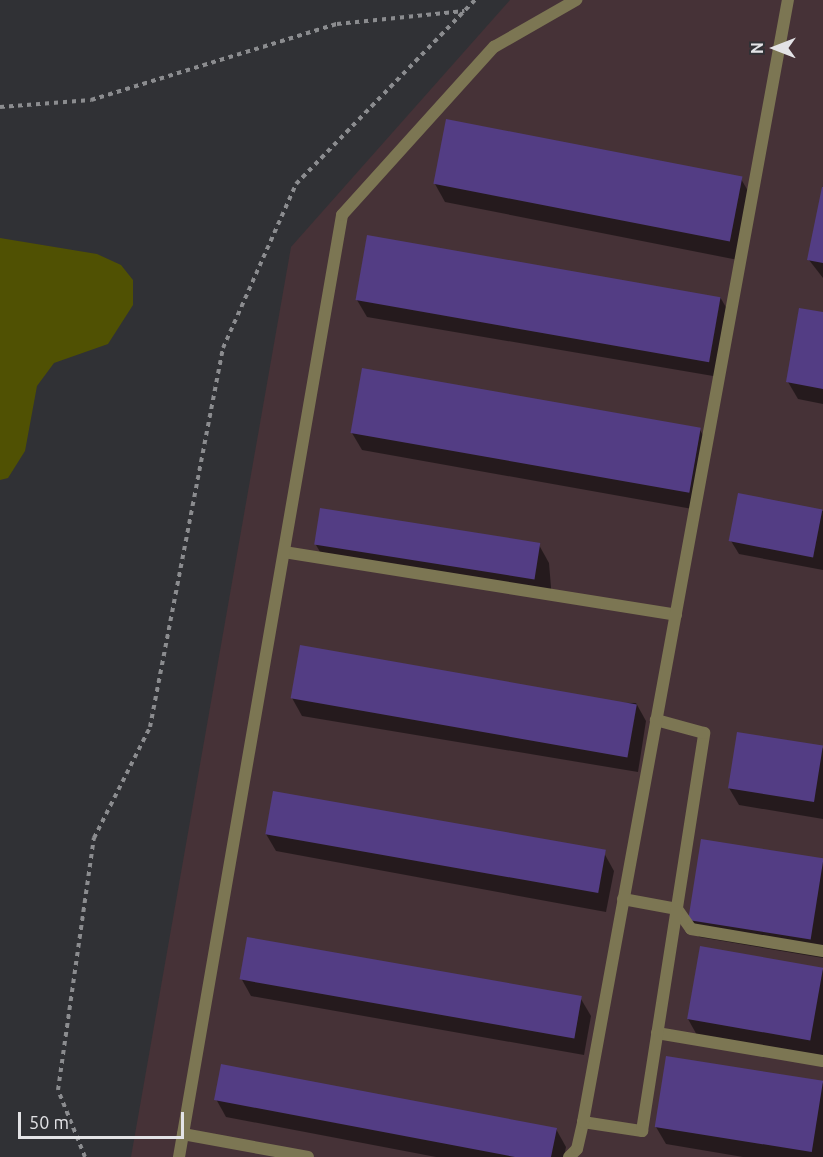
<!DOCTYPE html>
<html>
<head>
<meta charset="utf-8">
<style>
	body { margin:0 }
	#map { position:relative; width:823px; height:1157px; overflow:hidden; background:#303135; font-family:Ubuntu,sans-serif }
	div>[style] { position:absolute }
	.commercial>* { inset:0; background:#463237 }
	.green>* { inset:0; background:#505103 }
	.shadow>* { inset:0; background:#0007 }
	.building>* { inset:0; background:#533d84; transform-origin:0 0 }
	.path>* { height:4px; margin-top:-2px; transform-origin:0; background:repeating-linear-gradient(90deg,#8b8c8f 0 4.5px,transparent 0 9px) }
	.service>* { height:12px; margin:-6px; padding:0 6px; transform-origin:6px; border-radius:6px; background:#7c7653 }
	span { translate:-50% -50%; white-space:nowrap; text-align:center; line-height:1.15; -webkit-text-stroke:5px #303135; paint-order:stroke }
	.north { position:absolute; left:745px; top:18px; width:60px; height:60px; -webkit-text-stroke:4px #303135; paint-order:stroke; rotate:270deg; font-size:16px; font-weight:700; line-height:24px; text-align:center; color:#e3e3e6 }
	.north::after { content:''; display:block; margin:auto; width:21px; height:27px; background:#e3e3e6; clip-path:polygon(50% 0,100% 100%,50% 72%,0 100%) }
	.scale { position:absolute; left:18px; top:1112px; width:166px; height:27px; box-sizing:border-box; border:3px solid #e3e3e6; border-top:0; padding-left:8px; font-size:18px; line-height:21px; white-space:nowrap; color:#e3e3e6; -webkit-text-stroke:4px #303135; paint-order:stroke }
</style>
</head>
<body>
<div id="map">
	<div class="commercial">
		<div style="clip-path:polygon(510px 0,823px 0,823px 1157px,131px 1157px,291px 247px)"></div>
	</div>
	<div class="green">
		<div style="clip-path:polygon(0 238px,97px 254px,121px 265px,133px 280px,133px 305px,108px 344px,54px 363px,37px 386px,25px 451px,8px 478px,0 480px)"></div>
	</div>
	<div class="shadow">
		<div style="clip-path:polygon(741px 179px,751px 196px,738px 260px,445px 202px,435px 184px)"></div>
		<div style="clip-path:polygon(823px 189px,823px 278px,809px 260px)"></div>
		<div style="clip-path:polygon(720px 297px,730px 314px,719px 377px,367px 317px,357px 300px)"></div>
		<div style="clip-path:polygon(823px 314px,823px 404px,798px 399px,788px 382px)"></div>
		<div style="clip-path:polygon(700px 430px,710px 448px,698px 510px,362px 450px,352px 433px)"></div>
		<div style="clip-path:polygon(740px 495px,823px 511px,823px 570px,739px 554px,731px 541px)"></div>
		<div style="clip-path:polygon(316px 545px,539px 545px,549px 563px,552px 599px,326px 562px)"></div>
		<div style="clip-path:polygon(292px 698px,636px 703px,646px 721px,638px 772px,302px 716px)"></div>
		<div style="clip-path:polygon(823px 748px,823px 819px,739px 805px,729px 788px)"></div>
		<div style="clip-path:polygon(266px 834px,604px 853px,614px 871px,606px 912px,276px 851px)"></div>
		<div style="clip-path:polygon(823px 861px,823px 958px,699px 937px,689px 920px)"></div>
		<div style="clip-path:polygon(823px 970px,823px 1060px,698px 1037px,688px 1019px)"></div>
		<div style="clip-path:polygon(241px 978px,581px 999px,591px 1016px,584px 1055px,251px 996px)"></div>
		<div style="clip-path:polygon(823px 1083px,823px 1157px,743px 1157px,666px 1144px,656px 1127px)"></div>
		<div style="clip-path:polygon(216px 1099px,556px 1129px,566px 1147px,564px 1157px,436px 1157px,226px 1117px)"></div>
	</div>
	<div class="building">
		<div style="left:446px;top:119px;width:302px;height:66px;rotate:11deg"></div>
		<div style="clip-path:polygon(822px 187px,823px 187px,823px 263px,807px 260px)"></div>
		<div style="left:367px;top:235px;width:359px;height:66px;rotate:10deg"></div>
		<div style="clip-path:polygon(799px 308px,823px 312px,823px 389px,786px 382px)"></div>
		<div style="left:362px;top:368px;width:344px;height:66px;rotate:10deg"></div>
		<div style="left:738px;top:493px;width:86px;height:49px;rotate:11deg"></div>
		<div style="left:320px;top:508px;width:223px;height:37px;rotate:9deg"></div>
		<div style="left:300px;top:645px;width:342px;height:54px;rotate:10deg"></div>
		<div style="left:737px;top:732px;width:87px;height:57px;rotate:9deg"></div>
		<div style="left:273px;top:791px;width:338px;height:44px;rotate:10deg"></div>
		<div style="left:701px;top:839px;width:124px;height:82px;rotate:9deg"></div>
		<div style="left:247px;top:937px;width:340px;height:43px;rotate:10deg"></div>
		<div style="left:700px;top:946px;width:125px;height:74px;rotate:10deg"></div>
		<div style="left:666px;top:1056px;width:159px;height:72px;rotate:9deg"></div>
		<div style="clip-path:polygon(221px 1064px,557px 1128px,551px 1157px,515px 1157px,214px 1100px)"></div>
	</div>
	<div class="path">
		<div style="left:0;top:107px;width:91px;rotate:-4.4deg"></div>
		<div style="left:91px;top:100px;width:257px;rotate:-17.2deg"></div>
		<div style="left:337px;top:24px;width:128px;rotate:-5.8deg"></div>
		<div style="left:85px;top:1157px;width:72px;rotate:-111.9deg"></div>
		<div style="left:58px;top:1090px;width:255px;rotate:-81.9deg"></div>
		<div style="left:94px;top:838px;width:124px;rotate:-63.2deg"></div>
		<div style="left:150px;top:727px;width:386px;rotate:-79.1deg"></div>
		<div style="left:223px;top:348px;width:180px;rotate:-66deg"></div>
		<div style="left:296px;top:184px;width:257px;rotate:-45.8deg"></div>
	</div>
	<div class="service">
		<div style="left:284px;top:552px;width:397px;rotate:9.1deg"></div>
		<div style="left:623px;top:899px;width:55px;rotate:10.5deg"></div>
		<div style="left:677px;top:909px;width:24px;rotate:55deg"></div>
		<div style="left:691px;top:929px;width:134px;rotate:9.5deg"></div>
		<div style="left:657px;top:1033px;width:168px;rotate:9.6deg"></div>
		<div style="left:583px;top:1122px;width:60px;rotate:8.7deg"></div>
		<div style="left:642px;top:1131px;width:403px;rotate:-81.1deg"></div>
		<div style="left:704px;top:733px;width:50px;rotate:-164.8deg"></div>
		<div style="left:183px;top:1134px;width:127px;rotate:10.4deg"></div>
		<div style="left:179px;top:1157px;width:956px;rotate:-80.18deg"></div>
		<div style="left:342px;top:215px;width:227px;rotate:-47.9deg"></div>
		<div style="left:494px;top:47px;width:95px;rotate:-29.8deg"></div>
		<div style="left:569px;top:1157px;width:11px;rotate:-45deg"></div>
		<div style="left:577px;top:1149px;width:28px;rotate:-77deg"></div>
		<div style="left:583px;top:1122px;width:1141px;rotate:-79.65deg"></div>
	</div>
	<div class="north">N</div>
	<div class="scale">50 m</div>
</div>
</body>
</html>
